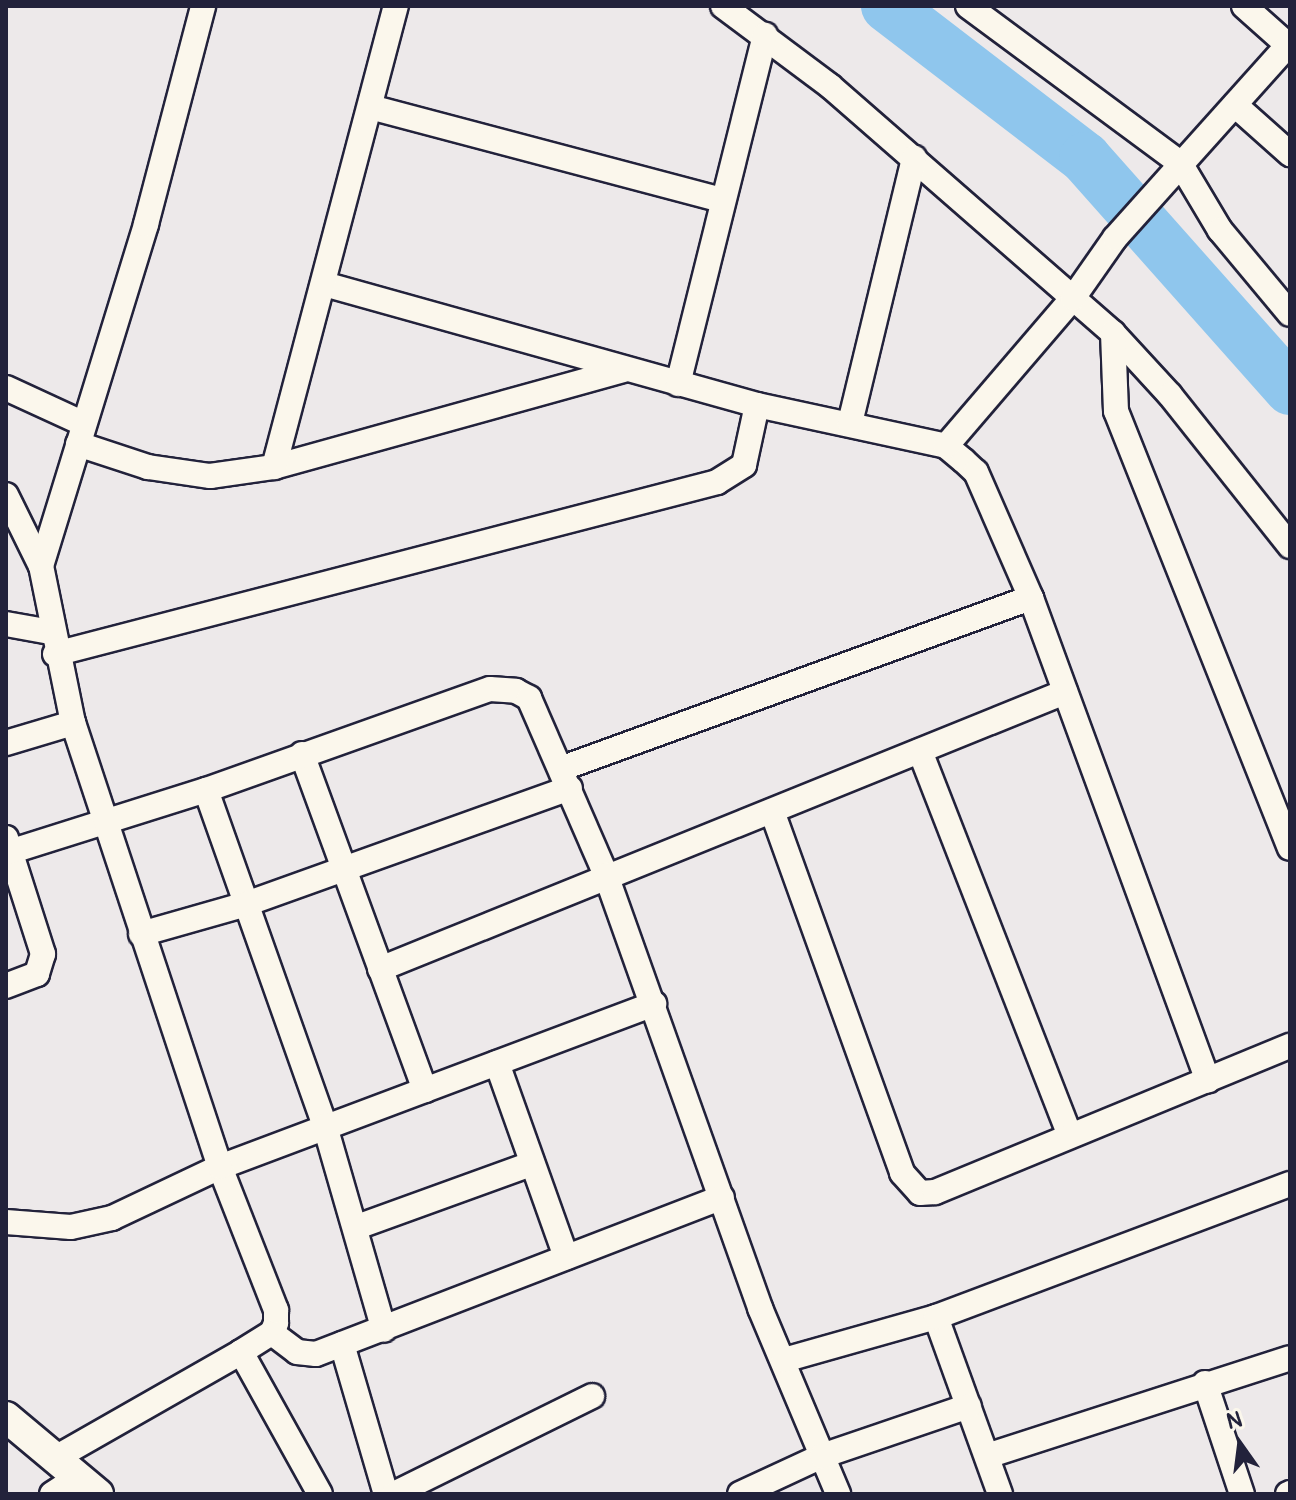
<!DOCTYPE html>
<html>
<head>
<meta charset="utf-8">
<style>
	body { margin:0 }
	#map { position:relative; width:1296px; height:1500px; overflow:hidden; background:#ede9ea; font-family:Pangolin,sans-serif }
	div>[style] { position:absolute }
	.river>* { height:52px; margin:-26px; padding:0 26px; transform-origin:26px; border-radius:26px; background:#8fc6ed }
	.roads { filter:drop-shadow(2px 0 #22223b) drop-shadow(-2px 0 #22223b) drop-shadow(0 2px #22223b) drop-shadow(0 -2px #22223b) }
	.minor>* { height:24px; margin:-12px; padding:0 12px; transform-origin:12px; border-radius:12px; background:#fbf7ec }
	.tertiary>* { height:30px; margin:-15px; padding:0 15px; transform-origin:15px; border-radius:15px; background:#fbf7ec }
	span { translate:-50% -50%; white-space:nowrap; text-align:center; line-height:1.15; -webkit-text-stroke:6px #fbf7ec; paint-order:stroke }
	.frame { position:absolute; inset:0; border:8px solid #22223b; pointer-events:none }
	.north { position:absolute; left:1200px; top:1404px; width:80px; height:80px; -webkit-text-stroke:6px #fbf7ec; paint-order:stroke; rotate:346deg; font-size:22px; font-weight:700; line-height:32px; text-align:center; color:#22223b }
	.north::after { content:''; display:block; margin:auto; width:28px; height:36px; background:#22223b; clip-path:polygon(50% 0,100% 100%,50% 72%,0 100%) }
</style>
</head>
<body>
<div id="map">
	<div class="river">
		<div style="left:887px;top:6px;width:250px;rotate:37.5deg"></div>
		<div style="left:1085px;top:158px;width:309px;rotate:48.4deg"></div>
	</div>
	<div class="roads">
		<div class="minor">
			<div style="left:723px;top:6px;width:134px;rotate:36.8deg"></div>
			<div style="left:830px;top:86px;width:376px;rotate:41.1deg"></div>
			<div style="left:1113px;top:333px;width:84px;rotate:47.4deg"></div>
			<div style="left:1170px;top:395px;width:193px;rotate:51.5deg"></div>
			<div style="left:968px;top:6px;width:264px;rotate:36.5deg"></div>
			<div style="left:1180px;top:163px;width:78px;rotate:59.2deg"></div>
			<div style="left:1220px;top:230px;width:109px;rotate:50.2deg"></div>
			<div style="left:1244px;top:6px;width:62px;rotate:41.7deg"></div>
			<div style="left:1235px;top:105px;width:74px;rotate:41.7deg"></div>
			<div style="left:370px;top:107px;width:365px;rotate:14.8deg"></div>
			<div style="left:324px;top:284px;width:450px;rotate:15.6deg"></div>
			<div style="left:757px;top:405px;width:193px;rotate:12.2deg"></div>
			<div style="left:946px;top:446px;width:23px;rotate:40deg"></div>
			<div style="left:964px;top:461px;width:16px;rotate:43deg"></div>
			<div style="left:976px;top:472px;width:137px;rotate:66.4deg"></div>
			<div style="left:1031px;top:598px;width:514px;rotate:69.87deg"></div>
			<div style="left:1113px;top:333px;width:78px;rotate:87.8deg"></div>
			<div style="left:1116px;top:411px;width:470px;rotate:68.3deg"></div>
			<div style="left:678px;top:384px;width:360px;rotate:-76deg"></div>
			<div style="left:6px;top:388px;width:84px;rotate:24.7deg"></div>
			<div style="left:850px;top:423px;width:273px;rotate:-76.4deg"></div>
			<div style="left:78px;top:444px;width:74px;rotate:18.2deg"></div>
			<div style="left:148px;top:467px;width:63px;rotate:8.3deg"></div>
			<div style="left:210px;top:476px;width:65px;rotate:-8deg"></div>
			<div style="left:274px;top:467px;width:362px;rotate:-15.5deg"></div>
			<div style="left:946px;top:446px;width:195px;rotate:-49.4deg"></div>
			<div style="left:1073px;top:298px;width:73px;rotate:-55deg"></div>
			<div style="left:1115px;top:238px;width:262px;rotate:-48.1deg"></div>
			<div style="left:274px;top:467px;width:477px;rotate:-75.2deg"></div>
			<div style="left:6px;top:495px;width:79px;rotate:63.8deg"></div>
			<div style="left:6px;top:624px;width:46px;rotate:10.1deg"></div>
			<div style="left:55px;top:654px;width:684px;rotate:-14.56deg"></div>
			<div style="left:717px;top:482px;width:32px;rotate:-32deg"></div>
			<div style="left:744px;top:465px;width:61px;rotate:-77.8deg"></div>
			<div style="left:6px;top:743px;width:70px;rotate:-16.6deg"></div>
			<div style="left:920px;top:751px;width:411px;rotate:68.7deg"></div>
			<div style="left:302px;top:754px;width:358px;rotate:69.9deg"></div>
			<div style="left:563px;top:768px;width:498px;rotate:-20deg"></div>
			<div style="left:206px;top:790px;width:356px;rotate:70.5deg"></div>
			<div style="left:325px;top:1126px;width:212px;rotate:73.9deg"></div>
			<div style="left:772px;top:811px;width:385px;rotate:70.2deg"></div>
			<div style="left:902px;top:1173px;width:27px;rotate:48deg"></div>
			<div style="left:920px;top:1193px;width:15px;rotate:-4deg"></div>
			<div style="left:935px;top:1192px;width:384px;rotate:-22.4deg"></div>
			<div style="left:6px;top:838px;width:122px;rotate:72.3deg"></div>
			<div style="left:43px;top:954px;width:21px;rotate:107deg"></div>
			<div style="left:37px;top:974px;width:33px;rotate:159deg"></div>
			<div style="left:6px;top:853px;width:210px;rotate:-17.5deg"></div>
			<div style="left:206px;top:790px;width:301px;rotate:-19.6deg"></div>
			<div style="left:490px;top:689px;width:26px;rotate:4deg"></div>
			<div style="left:516px;top:691px;width:15px;rotate:28deg"></div>
			<div style="left:529px;top:698px;width:193px;rotate:66.5deg"></div>
			<div style="left:606px;top:875px;width:460px;rotate:70.4deg"></div>
			<div style="left:760px;top:1308px;width:202px;rotate:67.2deg"></div>
			<div style="left:141px;top:934px;width:109px;rotate:-15.9deg"></div>
			<div style="left:246px;top:904px;width:344px;rotate:-19.7deg"></div>
			<div style="left:380px;top:969px;width:739px;rotate:-22.02deg"></div>
			<div style="left:497px;top:1063px;width:206px;rotate:70.4deg"></div>
			<div style="left:6px;top:1222px;width:65px;rotate:4.4deg"></div>
			<div style="left:71px;top:1227px;width:42px;rotate:-12.4deg"></div>
			<div style="left:112px;top:1218px;width:119px;rotate:-25.3deg"></div>
			<div style="left:220px;top:1167px;width:464px;rotate:-20.6deg"></div>
			<div style="left:357px;top:1227px;width:185px;rotate:-19.9deg"></div>
			<div style="left:936px;top:1317px;width:188px;rotate:70.1deg"></div>
			<div style="left:272px;top:1333px;width:31px;rotate:37deg"></div>
			<div style="left:297px;top:1352px;width:19px;rotate:6deg"></div>
			<div style="left:316px;top:1354px;width:435px;rotate:-21.1deg"></div>
			<div style="left:342px;top:1344px;width:156px;rotate:73.7deg"></div>
			<div style="left:241px;top:1352px;width:162px;rotate:60.9deg"></div>
			<div style="left:784px;top:1360px;width:158px;rotate:-15.8deg"></div>
			<div style="left:936px;top:1317px;width:378px;rotate:-20.6deg"></div>
			<div style="left:1205px;top:1383px;width:117px;rotate:71.6deg"></div>
			<div style="left:59px;top:1456px;width:210px;rotate:-29.7deg"></div>
			<div style="left:241px;top:1352px;width:36px;rotate:-32deg"></div>
			<div style="left:272px;top:1333px;width:11px;rotate:-68deg"></div>
			<div style="left:276px;top:1323px;width:13px;rotate:-90deg"></div>
			<div style="left:276px;top:1310px;width:154px;rotate:-111.4deg"></div>
			<div style="left:220px;top:1167px;width:468px;rotate:-108.3deg"></div>
			<div style="left:73px;top:723px;width:160px;rotate:-101.5deg"></div>
			<div style="left:41px;top:566px;width:358px;rotate:-72.9deg"></div>
			<div style="left:146px;top:224px;width:225px;rotate:-75.3deg"></div>
			<div style="left:987px;top:1456px;width:318px;rotate:-17.9deg"></div>
			<div style="left:52px;top:1494px;width:33px;rotate:-33deg"></div>
			<div style="left:394px;top:1494px;width:221px;rotate:-26.3deg"></div>
			<div style="left:740px;top:1494px;width:90px;rotate:-24.9deg"></div>
			<div style="left:822px;top:1456px;width:155px;rotate:-18.8deg"></div>
			<div style="left:1288px;top:1494px;width:2px;rotate:-27deg"></div>
		</div>
		<div class="tertiary">
			<div style="left:6px;top:1417px;width:120px;rotate:39.9deg"></div>
		</div>
	</div>
	<div class="frame"></div>
	<div class="north">N</div>
</div>
</body>
</html>
